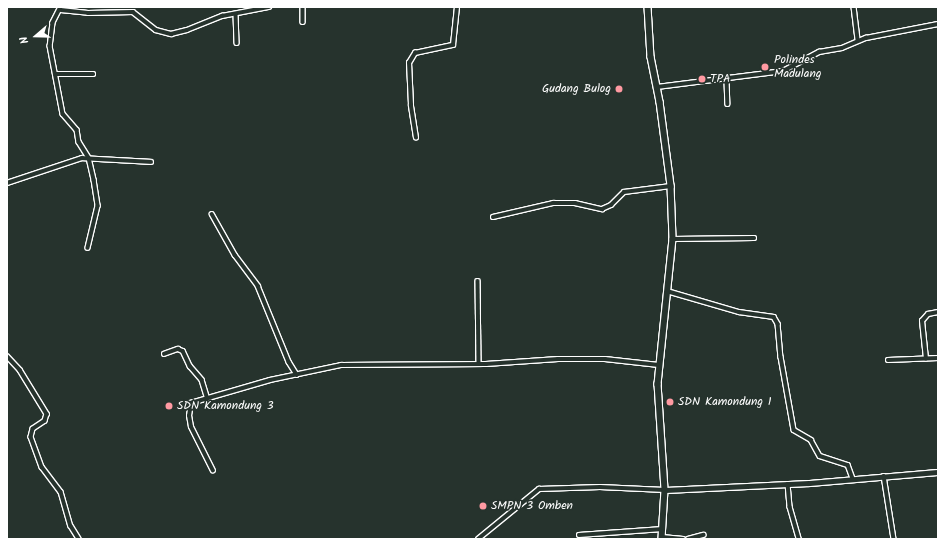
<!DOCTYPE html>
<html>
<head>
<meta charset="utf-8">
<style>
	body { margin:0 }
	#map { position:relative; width:945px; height:546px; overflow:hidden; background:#26332d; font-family:Kalam,sans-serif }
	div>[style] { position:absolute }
	.roads { filter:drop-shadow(1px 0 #fff) drop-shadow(-1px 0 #fff) drop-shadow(0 1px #fff) drop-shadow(0 -1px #fff) }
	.street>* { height:3.5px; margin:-1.75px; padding:0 1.75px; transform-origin:1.75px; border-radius:1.75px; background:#26332d }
	.secondary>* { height:5px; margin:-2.5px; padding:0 2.5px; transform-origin:2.5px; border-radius:2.5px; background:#26332d }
	.primary>* { height:5.5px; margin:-2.75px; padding:0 2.75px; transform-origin:2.75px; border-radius:2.75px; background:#26332d }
	.dots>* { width:11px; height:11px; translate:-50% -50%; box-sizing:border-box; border:2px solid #26332d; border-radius:50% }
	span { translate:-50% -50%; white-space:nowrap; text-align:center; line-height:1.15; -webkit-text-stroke:3.5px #26332d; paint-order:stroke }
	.poi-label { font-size:12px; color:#fff }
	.left { translate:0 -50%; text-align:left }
	.right { translate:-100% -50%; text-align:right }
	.frame { position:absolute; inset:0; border:8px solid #fff; pointer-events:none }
	.north { position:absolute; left:16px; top:16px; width:40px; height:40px; -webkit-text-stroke:3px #26332d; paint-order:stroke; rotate:250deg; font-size:11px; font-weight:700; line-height:16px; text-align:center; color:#fff }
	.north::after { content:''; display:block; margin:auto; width:14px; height:18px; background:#fff; clip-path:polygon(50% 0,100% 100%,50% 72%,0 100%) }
</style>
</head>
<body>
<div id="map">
	<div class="roads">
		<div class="street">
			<div style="left:61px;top:7px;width:18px;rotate:117deg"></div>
			<div style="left:53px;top:23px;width:23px;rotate:97deg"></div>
			<div style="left:50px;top:46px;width:69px;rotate:79.2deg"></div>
			<div style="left:63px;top:114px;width:21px;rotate:49deg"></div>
			<div style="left:77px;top:130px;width:12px;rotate:81deg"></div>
			<div style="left:79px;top:142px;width:19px;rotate:58deg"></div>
			<div style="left:89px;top:158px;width:23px;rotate:77deg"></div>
			<div style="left:94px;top:180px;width:26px;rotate:81deg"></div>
			<div style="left:98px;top:206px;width:43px;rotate:103.4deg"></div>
			<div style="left:303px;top:7px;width:15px;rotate:90deg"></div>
			<div style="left:854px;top:7px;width:33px;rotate:83deg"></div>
			<div style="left:61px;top:10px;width:27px;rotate:6deg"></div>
			<div style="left:88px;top:13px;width:45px;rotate:-1.3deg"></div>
			<div style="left:133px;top:12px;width:29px;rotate:38deg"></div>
			<div style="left:156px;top:30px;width:16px;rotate:15deg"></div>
			<div style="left:171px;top:34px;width:16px;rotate:-14deg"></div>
			<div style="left:187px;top:30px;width:38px;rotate:-22deg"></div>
			<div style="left:222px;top:16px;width:48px;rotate:-10.8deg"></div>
			<div style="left:236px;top:14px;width:29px;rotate:88deg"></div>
			<div style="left:55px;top:74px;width:38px"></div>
			<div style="left:727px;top:80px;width:24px;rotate:88deg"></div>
			<div style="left:657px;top:87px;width:127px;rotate:-7.2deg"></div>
			<div style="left:783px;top:71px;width:41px;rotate:-27.8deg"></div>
			<div style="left:819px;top:52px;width:23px;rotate:-10deg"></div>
			<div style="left:842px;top:48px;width:26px;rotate:-23deg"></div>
			<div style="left:866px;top:38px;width:73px;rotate:-11deg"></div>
			<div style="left:416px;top:138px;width:33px;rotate:-99deg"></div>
			<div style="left:411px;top:105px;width:42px;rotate:-92.7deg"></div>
			<div style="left:409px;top:63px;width:12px;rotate:-59deg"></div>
			<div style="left:415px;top:53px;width:39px;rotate:-12deg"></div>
			<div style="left:453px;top:45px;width:38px;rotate:-84deg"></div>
			<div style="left:7px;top:183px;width:79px;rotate:-18.4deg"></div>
			<div style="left:82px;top:158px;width:69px;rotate:3.3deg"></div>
			<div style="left:212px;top:214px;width:47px;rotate:60.7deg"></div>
			<div style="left:235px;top:255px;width:39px;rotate:53deg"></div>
			<div style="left:258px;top:286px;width:82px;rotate:67.8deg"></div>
			<div style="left:289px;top:362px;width:15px;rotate:58deg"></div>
			<div style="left:493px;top:217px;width:62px;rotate:-13.1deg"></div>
			<div style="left:553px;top:203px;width:22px"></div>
			<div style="left:575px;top:203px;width:28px;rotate:13deg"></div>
			<div style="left:602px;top:209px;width:10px;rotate:-24deg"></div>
			<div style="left:611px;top:205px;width:18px;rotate:-45deg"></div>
			<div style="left:624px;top:192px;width:47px;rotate:-7.3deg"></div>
			<div style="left:673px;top:239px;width:81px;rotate:-0.7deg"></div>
			<div style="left:478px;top:281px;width:83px;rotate:89.3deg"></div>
			<div style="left:667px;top:291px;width:75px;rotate:16.3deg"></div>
			<div style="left:739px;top:312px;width:35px;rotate:8deg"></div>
			<div style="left:774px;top:317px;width:8px;rotate:60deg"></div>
			<div style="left:778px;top:324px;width:33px;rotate:85deg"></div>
			<div style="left:781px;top:357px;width:74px;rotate:79.9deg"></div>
			<div style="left:794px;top:430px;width:20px;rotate:30deg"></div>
			<div style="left:811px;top:440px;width:18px;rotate:61deg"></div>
			<div style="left:820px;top:456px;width:29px;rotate:18deg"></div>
			<div style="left:848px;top:465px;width:15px;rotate:70deg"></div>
			<div style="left:164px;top:354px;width:15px;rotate:-20deg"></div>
			<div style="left:178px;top:349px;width:5px;rotate:22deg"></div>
			<div style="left:183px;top:351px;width:17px;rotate:65deg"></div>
			<div style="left:190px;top:366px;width:18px;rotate:49deg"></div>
			<div style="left:202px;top:380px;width:17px;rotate:73deg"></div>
			<div style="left:7px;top:356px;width:19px;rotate:47deg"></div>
			<div style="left:20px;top:370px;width:52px;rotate:58.5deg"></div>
			<div style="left:47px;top:414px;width:7px;rotate:106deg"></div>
			<div style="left:45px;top:421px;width:14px;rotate:146deg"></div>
			<div style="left:33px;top:429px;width:8px;rotate:104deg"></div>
			<div style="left:31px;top:437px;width:32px;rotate:70deg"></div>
			<div style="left:42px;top:467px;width:31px;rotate:53deg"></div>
			<div style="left:61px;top:492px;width:35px;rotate:74deg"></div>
			<div style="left:71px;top:526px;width:15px;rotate:58deg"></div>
			<div style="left:926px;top:359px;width:38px;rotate:-96deg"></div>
			<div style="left:922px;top:321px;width:9px;rotate:-49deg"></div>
			<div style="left:928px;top:314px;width:10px;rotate:-11deg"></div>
			<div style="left:888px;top:360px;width:50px;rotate:-2.3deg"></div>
			<div style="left:213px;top:471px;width:49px;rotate:-116.6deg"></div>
			<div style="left:191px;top:427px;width:11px;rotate:-100deg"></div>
			<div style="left:189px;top:416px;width:13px;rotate:-81deg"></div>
			<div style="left:191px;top:403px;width:82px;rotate:-16.2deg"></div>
			<div style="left:270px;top:380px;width:73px;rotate:-11.9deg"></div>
			<div style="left:341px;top:365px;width:145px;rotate:-0.4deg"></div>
			<div style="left:486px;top:364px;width:72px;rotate:-4deg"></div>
			<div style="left:558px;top:359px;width:47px"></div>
			<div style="left:605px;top:359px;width:54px;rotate:6.3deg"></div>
			<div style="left:884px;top:476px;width:64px;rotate:81deg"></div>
			<div style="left:788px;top:484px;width:23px;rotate:85deg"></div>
			<div style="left:790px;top:507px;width:33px;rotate:74deg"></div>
			<div style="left:579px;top:535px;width:84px;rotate:-4.1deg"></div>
			<div style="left:662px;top:537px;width:21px;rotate:5deg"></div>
			<div style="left:478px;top:539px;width:79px;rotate:-39.3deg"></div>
			<div style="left:539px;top:489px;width:61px;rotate:-1.9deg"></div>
			<div style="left:600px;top:487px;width:65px;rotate:2.6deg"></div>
			<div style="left:688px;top:539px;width:16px;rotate:-15deg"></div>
		</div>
		<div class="secondary">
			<div style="left:665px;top:490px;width:144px;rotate:-2.8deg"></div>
			<div style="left:809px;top:483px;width:129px;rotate:-4.9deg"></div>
		</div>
		<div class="primary">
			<div style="left:648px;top:7px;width:50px;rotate:86.6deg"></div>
			<div style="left:651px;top:57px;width:46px;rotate:78.7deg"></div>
			<div style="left:660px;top:102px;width:85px;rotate:82.5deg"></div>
			<div style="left:671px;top:186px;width:53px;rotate:87.8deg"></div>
			<div style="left:673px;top:239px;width:146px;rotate:95.9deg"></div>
			<div style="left:658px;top:384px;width:106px;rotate:86.2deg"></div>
			<div style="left:665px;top:490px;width:49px;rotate:93.5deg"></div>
		</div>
	</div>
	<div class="dots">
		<div style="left:765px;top:67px;background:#ff9aa2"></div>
		<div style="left:702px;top:79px;background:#ff9aa2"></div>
		<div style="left:619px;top:89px;background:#ff9aa2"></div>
		<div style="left:670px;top:402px;background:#ff9aa2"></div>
		<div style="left:169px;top:406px;background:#ff9aa2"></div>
		<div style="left:483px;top:506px;background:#ff9aa2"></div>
	</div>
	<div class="poi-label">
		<span class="left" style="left:774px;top:67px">Polindes<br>Madulang</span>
		<span class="left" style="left:710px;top:79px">TPA</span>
		<span class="right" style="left:611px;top:89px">Gudang Bulog</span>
		<span class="left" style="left:678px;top:402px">SDN Kamondung 1</span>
		<span class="left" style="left:177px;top:406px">SDN Kamondung 3</span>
		<span class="left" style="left:491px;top:506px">SMPN 3 Omben</span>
	</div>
	<div class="frame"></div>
	<div class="north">N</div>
</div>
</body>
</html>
